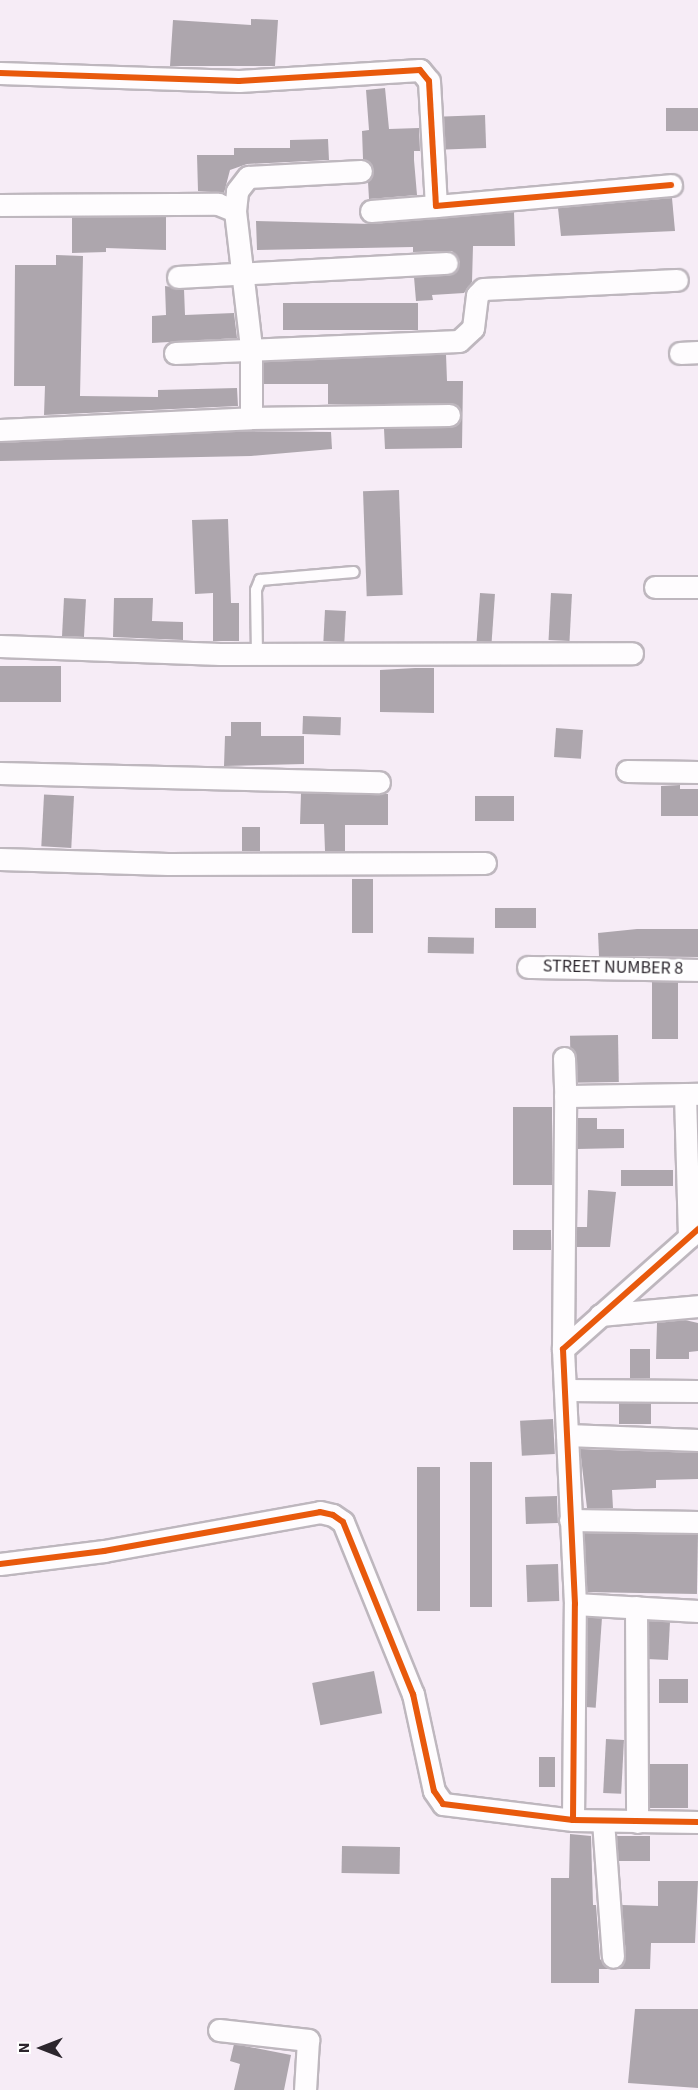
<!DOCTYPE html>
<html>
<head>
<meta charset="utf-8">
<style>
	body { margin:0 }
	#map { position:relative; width:698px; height:2090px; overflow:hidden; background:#f6ecf6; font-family:"Source Sans 3",sans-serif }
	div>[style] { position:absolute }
	.building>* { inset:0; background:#ada6ad; transform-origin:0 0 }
	.roads { filter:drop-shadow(2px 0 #beb7be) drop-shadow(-2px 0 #beb7be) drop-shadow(0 2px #beb7be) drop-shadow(0 -2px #beb7be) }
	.lane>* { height:10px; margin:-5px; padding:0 5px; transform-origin:5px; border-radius:5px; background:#fefcfe }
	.street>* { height:21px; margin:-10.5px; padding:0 10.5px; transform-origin:10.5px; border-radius:10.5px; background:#fefcfe }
	.cycleway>* { height:6px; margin:-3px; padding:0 3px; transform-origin:3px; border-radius:3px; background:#e8590c }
	span { translate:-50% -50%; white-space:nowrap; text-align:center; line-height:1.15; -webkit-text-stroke:6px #fff; paint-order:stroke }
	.street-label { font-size:18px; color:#2c262d }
	.north { position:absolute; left:12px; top:2018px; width:60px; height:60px; -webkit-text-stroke:4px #fff; paint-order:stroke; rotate:270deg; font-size:16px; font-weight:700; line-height:24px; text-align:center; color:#2c262d }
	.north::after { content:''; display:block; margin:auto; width:21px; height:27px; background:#2c262d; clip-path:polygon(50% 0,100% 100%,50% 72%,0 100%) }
</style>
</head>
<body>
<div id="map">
	<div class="building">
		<div style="clip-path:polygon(251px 19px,278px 20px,275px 66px,170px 66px,173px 20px,251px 25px)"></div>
		<div style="clip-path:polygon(385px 88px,389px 129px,419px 128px,420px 151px,414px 151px,414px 160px,417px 195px,369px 199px,368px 182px,374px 171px,363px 159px,362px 131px,369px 130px,366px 90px)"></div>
		<div style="left:666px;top:108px;width:32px;height:23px"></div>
		<div style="left:485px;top:115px;width:33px;height:41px;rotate:88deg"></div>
		<div style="clip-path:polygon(328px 139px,329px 160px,247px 164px,230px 170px,224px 193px,198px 191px,197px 155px,234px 155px,234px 148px,290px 148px,290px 140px)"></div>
		<div style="clip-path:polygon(672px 198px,675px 231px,561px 236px,558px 208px)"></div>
		<div style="clip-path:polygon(514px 212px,515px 246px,473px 246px,472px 282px,464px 293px,432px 295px,433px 300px,416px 301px,414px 277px,454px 273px,460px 262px,452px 251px,413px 252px,413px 247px,257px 250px,256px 221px,372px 224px)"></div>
		<div style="clip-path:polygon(72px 217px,166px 217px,166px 250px,106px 248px,106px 252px,72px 253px)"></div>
		<div style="clip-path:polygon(56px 255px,83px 256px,80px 396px,158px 397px,158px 390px,237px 388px,238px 406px,44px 415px,45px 386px,14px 386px,15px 265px,56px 265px)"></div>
		<div style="clip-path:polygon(165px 286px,184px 289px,185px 315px,234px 313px,237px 338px,152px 343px,152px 316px,166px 315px)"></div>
		<div style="left:418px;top:303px;width:27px;height:135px;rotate:90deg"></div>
		<div style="clip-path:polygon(446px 354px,447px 381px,463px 381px,462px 448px,385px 449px,384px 429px,456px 426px,462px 414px,455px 404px,328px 404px,328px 384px,264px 384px,264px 362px)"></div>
		<div style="clip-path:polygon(238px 431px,331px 432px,332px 449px,251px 456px,0 461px,0 443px)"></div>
		<div style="left:399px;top:490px;width:105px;height:36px;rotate:88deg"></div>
		<div style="clip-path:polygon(228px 519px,231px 603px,239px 603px,239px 641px,213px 641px,213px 593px,195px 594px,192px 520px)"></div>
		<div style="left:480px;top:593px;width:15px;height:48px;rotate:4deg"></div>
		<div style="left:551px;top:593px;width:21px;height:47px;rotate:3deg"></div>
		<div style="left:64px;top:598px;width:22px;height:38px;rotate:3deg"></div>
		<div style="clip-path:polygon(114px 598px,153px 598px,152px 621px,183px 622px,183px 640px,113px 637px)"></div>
		<div style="left:325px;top:610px;width:21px;height:31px;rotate:3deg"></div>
		<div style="left:61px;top:666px;width:36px;height:61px;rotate:90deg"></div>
		<div style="clip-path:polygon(415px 668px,434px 668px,434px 713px,380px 712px,380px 670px)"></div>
		<div style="left:303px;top:716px;width:38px;height:18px;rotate:2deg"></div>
		<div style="clip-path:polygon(231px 722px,261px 722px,261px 736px,304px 736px,304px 764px,224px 766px,225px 736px,231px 736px)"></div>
		<div style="left:556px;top:728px;width:27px;height:29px;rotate:4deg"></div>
		<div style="clip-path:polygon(680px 785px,680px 789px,698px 789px,698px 816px,661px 816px,661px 786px)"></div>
		<div style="clip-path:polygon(301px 793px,388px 794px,388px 825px,345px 825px,345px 851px,325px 851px,324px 824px,300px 824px)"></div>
		<div style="left:74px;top:796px;width:52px;height:30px;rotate:93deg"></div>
		<div style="left:475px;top:796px;width:39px;height:25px"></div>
		<div style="left:242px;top:827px;width:18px;height:24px"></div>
		<div style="left:352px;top:879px;width:21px;height:54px"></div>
		<div style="left:495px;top:908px;width:41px;height:20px"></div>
		<div style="clip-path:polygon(637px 929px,698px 929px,698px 957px,599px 956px,598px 933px)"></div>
		<div style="left:428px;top:937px;width:46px;height:16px;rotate:1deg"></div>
		<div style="left:652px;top:982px;width:26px;height:57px"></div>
		<div style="left:618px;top:1035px;width:47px;height:48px;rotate:89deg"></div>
		<div style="left:513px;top:1107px;width:39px;height:78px"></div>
		<div style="clip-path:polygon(578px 1118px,597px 1118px,597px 1129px,624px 1129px,624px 1148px,577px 1149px)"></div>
		<div style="left:673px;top:1170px;width:16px;height:52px;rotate:90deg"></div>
		<div style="clip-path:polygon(588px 1190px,616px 1192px,610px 1247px,577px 1247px,577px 1227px,587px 1227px)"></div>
		<div style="left:513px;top:1230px;width:38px;height:20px"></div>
		<div style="clip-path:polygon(685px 1320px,698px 1323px,698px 1351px,689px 1352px,689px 1359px,656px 1359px,657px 1323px)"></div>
		<div style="left:630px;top:1349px;width:20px;height:29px"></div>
		<div style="left:619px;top:1403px;width:32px;height:21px"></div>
		<div style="left:553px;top:1419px;width:35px;height:33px;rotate:87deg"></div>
		<div style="clip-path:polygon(580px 1449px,698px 1453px,698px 1479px,656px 1480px,656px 1488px,612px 1490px,613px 1508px,587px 1508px)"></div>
		<div style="left:470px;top:1462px;width:22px;height:145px"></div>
		<div style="left:417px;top:1467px;width:23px;height:144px"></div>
		<div style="left:557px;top:1496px;width:27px;height:32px;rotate:88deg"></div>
		<div style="left:584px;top:1533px;width:114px;height:59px;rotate:1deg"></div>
		<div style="left:558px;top:1564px;width:37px;height:32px;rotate:88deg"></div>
		<div style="left:588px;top:1617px;width:14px;height:90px;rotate:4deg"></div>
		<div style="left:649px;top:1621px;width:21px;height:38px;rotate:3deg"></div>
		<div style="left:374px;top:1671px;width:43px;height:63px;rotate:79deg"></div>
		<div style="left:659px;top:1679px;width:29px;height:24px"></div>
		<div style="left:606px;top:1739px;width:18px;height:54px;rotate:3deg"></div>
		<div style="left:539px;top:1757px;width:16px;height:30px"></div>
		<div style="left:649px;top:1764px;width:39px;height:44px"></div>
		<div style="clip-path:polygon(570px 1834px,591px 1836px,593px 1905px,596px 1905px,600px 1959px,609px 1969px,599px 1969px,599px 1983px,551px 1983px,551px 1878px,569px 1878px)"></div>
		<div style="left:617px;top:1836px;width:33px;height:25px"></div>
		<div style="left:342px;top:1846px;width:58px;height:27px;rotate:1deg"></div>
		<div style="clip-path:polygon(658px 1881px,698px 1881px,695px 1943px,651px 1943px,650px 1969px,617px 1969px,626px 1957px,622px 1905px,658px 1906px)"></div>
		<div style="clip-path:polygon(635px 2009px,698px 2009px,698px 2088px,628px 2083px)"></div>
		<div style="clip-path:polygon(234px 2044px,291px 2055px,284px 2090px,234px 2090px,240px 2064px,230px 2061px)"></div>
	</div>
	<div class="roads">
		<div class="lane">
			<div style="left:257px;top:654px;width:64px;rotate:-90.9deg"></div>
			<div style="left:256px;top:590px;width:11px;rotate:-68deg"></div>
			<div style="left:260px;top:580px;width:94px;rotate:-4.9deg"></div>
		</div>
		<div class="street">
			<div style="left:0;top:73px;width:239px;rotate:1.9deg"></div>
			<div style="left:239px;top:81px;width:181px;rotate:-3.5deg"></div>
			<div style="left:420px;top:70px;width:14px;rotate:51deg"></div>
			<div style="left:429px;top:81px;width:125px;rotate:86.8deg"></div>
			<div style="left:436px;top:206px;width:236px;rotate:-5.1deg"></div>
			<div style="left:0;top:205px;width:218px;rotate:-0.3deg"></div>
			<div style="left:218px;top:204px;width:18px;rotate:22deg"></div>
			<div style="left:235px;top:211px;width:137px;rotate:83.3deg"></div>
			<div style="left:251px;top:347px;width:71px;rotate:90deg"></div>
			<div style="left:235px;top:211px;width:20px;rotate:-84deg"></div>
			<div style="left:237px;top:191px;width:18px;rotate:-52deg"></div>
			<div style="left:248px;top:177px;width:113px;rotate:-3deg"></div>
			<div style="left:371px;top:211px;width:65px;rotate:-4.4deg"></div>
			<div style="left:178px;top:277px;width:269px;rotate:-3deg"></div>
			<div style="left:175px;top:353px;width:284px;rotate:-2.4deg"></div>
			<div style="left:459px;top:341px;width:19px;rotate:-43deg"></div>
			<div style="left:473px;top:328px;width:33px;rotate:-83deg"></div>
			<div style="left:477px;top:295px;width:8px;rotate:-45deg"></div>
			<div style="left:483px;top:289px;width:194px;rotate:-2.7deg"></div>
			<div style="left:680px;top:353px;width:18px;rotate:-3deg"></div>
			<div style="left:0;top:430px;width:251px;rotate:-2.7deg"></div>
			<div style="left:251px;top:418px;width:198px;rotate:-0.9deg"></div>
			<div style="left:655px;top:587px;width:43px"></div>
			<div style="left:0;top:646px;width:220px;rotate:2.1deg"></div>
			<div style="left:220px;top:654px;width:412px;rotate:-0.1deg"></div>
			<div style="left:627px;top:771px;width:71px;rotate:0.8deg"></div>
			<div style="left:0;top:773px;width:379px;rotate:1.4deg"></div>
			<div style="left:0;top:859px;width:168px;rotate:1.7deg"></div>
			<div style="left:168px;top:864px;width:317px;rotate:-0.2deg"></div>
			<div style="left:528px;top:967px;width:170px;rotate:1deg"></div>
			<div style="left:564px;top:1058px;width:38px;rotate:88deg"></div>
			<div style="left:685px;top:1094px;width:143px;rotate:88.4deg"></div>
			<div style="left:600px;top:1315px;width:98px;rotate:-5.2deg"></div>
			<div style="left:563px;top:1349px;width:253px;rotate:-89.5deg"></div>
			<div style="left:565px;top:1096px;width:133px;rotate:-0.9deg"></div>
			<div style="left:565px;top:1390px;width:133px;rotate:0.4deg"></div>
			<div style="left:567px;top:1435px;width:131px;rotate:2.2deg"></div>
			<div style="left:570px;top:1520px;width:128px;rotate:0.9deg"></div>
			<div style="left:0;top:1564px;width:105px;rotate:-7.1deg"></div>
			<div style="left:104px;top:1551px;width:219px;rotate:-10.2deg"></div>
			<div style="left:320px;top:1512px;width:13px;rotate:13deg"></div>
			<div style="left:333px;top:1515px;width:12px;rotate:35deg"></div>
			<div style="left:343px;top:1522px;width:186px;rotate:67.9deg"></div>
			<div style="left:413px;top:1694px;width:99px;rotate:77.8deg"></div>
			<div style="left:434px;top:1791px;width:16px;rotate:55deg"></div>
			<div style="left:443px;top:1804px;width:131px;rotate:7deg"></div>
			<div style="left:573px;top:1820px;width:125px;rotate:0.9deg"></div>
			<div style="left:575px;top:1604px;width:123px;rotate:3.3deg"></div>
			<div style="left:636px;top:1607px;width:215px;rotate:89.7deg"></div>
			<div style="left:573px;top:1820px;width:216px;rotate:-89.5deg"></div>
			<div style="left:575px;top:1604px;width:255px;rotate:-92.7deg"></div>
			<div style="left:563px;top:1349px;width:181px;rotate:-41.6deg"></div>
			<div style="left:603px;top:1821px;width:136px;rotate:85.8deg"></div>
			<div style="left:219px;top:2030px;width:90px;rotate:6.4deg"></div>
			<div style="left:308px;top:2040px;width:50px;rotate:93.4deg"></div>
		</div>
	</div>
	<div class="cycleway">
		<div style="left:0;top:73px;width:239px;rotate:1.9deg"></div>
		<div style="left:239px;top:81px;width:181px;rotate:-3.5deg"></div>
		<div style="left:420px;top:70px;width:14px;rotate:51deg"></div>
		<div style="left:429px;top:81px;width:125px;rotate:86.8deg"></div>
		<div style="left:436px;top:206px;width:236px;rotate:-5.1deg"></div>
		<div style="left:0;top:1564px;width:105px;rotate:-7.1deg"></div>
		<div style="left:104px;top:1551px;width:219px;rotate:-10.2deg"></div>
		<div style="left:320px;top:1512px;width:13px;rotate:13deg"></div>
		<div style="left:333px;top:1515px;width:12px;rotate:35deg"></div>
		<div style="left:343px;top:1522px;width:186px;rotate:67.9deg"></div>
		<div style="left:413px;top:1694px;width:99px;rotate:77.8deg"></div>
		<div style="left:434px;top:1791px;width:16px;rotate:55deg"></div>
		<div style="left:443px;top:1804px;width:131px;rotate:7deg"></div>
		<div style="left:573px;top:1820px;width:125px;rotate:0.9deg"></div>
		<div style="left:573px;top:1820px;width:216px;rotate:-89.5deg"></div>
		<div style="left:575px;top:1604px;width:255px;rotate:-92.7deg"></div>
		<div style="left:563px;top:1349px;width:181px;rotate:-41.6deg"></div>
	</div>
	<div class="street-label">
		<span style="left:613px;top:968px;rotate:1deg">STREET NUMBER 8</span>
	</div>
	<div class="north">N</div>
</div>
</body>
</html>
